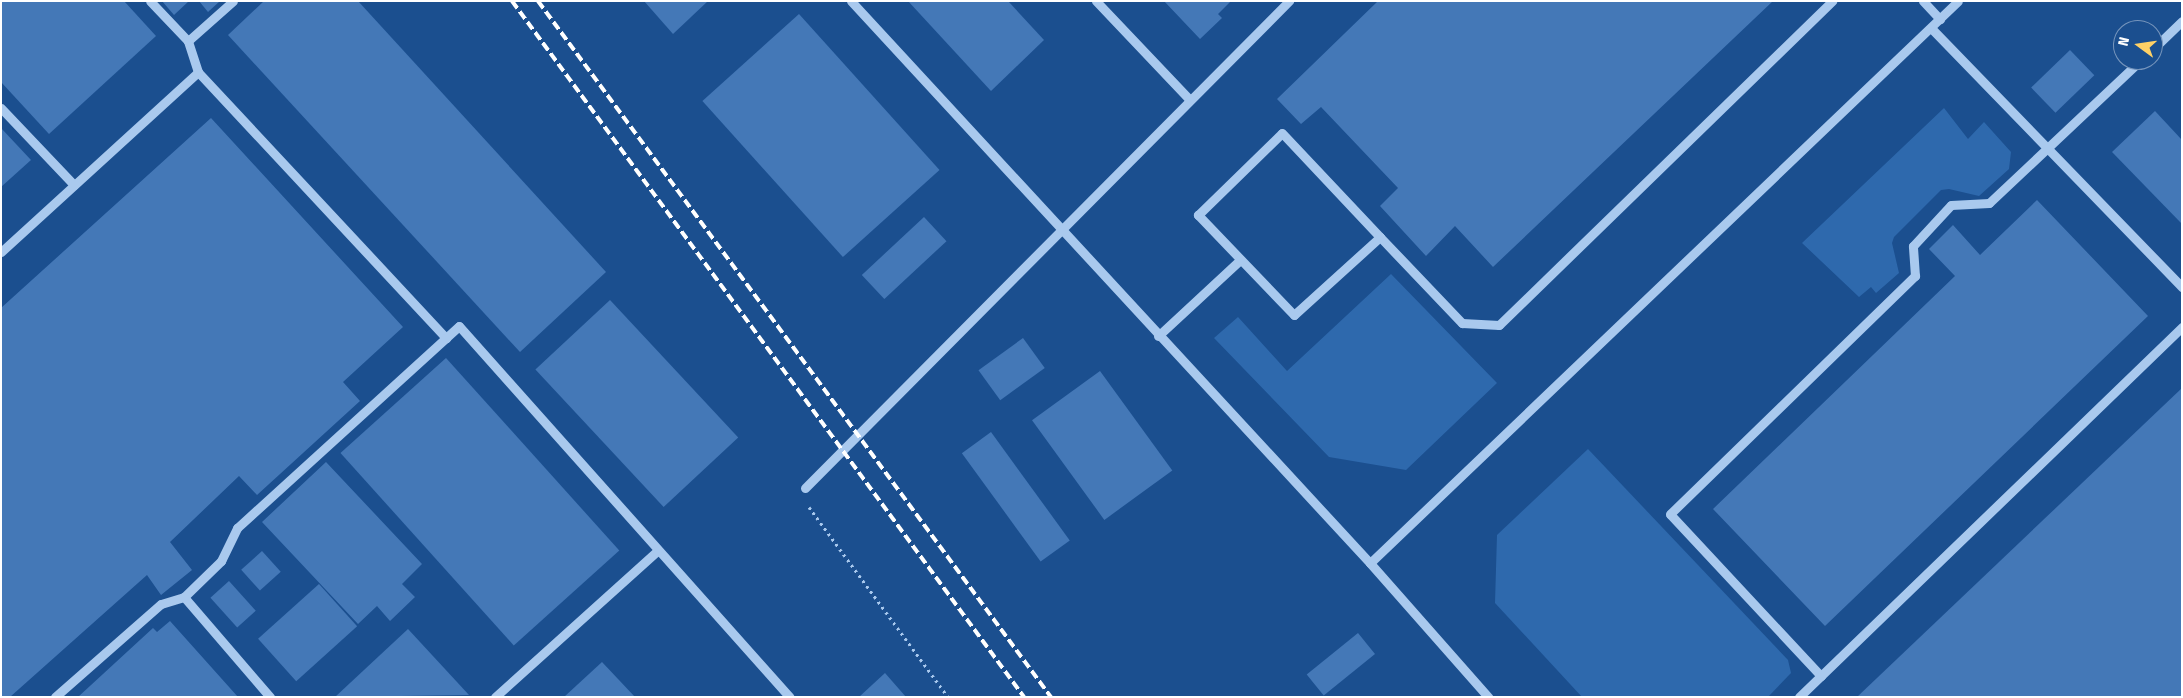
<!DOCTYPE html>
<html>
<head>
<meta charset="utf-8">
<style>
	body { margin:0 }
	#map { position:relative; width:2183px; height:698px; overflow:hidden; background:#1b4f8f; font-family:"Fira Sans Condensed",sans-serif }
	div>[style] { position:absolute }
	.green>* { inset:0; background:#2e69ad }
	.building>* { inset:0; background:#4478b7; transform-origin:0 0 }
	.path>* { height:3px; margin-top:-1.5px; transform-origin:0; background:repeating-linear-gradient(90deg,#a9c9ee 0 2.5px,transparent 0 6.5px) }
	.minor>* { height:9px; margin:-4.5px; padding:0 4.5px; transform-origin:4.5px; border-radius:4.5px; background:#a9c9ee }
	.rail>* { height:4px; margin-top:-2px; transform-origin:0; background:repeating-linear-gradient(90deg,#fff 0 9px,transparent 0 13px) }
	span { translate:-50% -50%; white-space:nowrap; text-align:center; line-height:1.15; -webkit-text-stroke:5px #1b4f8f; paint-order:stroke }
	.frame { position:absolute; inset:0; border:2px solid #fff; pointer-events:none }
	.north { position:absolute; left:2113px; top:20px; width:50px; height:50px; box-sizing:border-box; background:#1b4f8f; border:1px solid #7695bc; border-radius:50%; rotate:284deg; font-size:14px; font-weight:700; line-height:20px; text-align:center; color:#fff }
	.north::after { content:''; display:block; margin:auto; width:18px; height:22px; background:#ffd166; clip-path:polygon(50% 0,100% 100%,50% 72%,0 100%) }
</style>
</head>
<body>
<div id="map">
	<div class="green">
		<div style="clip-path:polygon(1944px 108px,1968px 139px,1984px 122px,2011px 152px,2009px 169px,1979px 196px,1949px 189px,1941px 190px,1894px 237px,1892px 243px,1899px 273px,1876px 293px,1871px 287px,1859px 297px,1802px 243px)"></div>
		<div style="clip-path:polygon(1391px 274px,1497px 383px,1406px 470px,1329px 457px,1214px 338px,1238px 317px,1287px 371px)"></div>
		<div style="clip-path:polygon(1588px 449px,1788px 660px,1791px 673px,1768px 697px,1582px 697px,1495px 603px,1497px 535px)"></div>
	</div>
	<div class="building">
		<div style="clip-path:polygon(1px 1px,124px 1px,156px 36px,49px 134px,1px 82px)"></div>
		<div style="clip-path:polygon(162px 1px,189px 1px,174px 15px)"></div>
		<div style="clip-path:polygon(199px 1px,220px 1px,208px 12px)"></div>
		<div style="clip-path:polygon(264px 1px,358px 1px,606px 272px,520px 352px,228px 35px)"></div>
		<div style="clip-path:polygon(644px 1px,708px 1px,673px 34px)"></div>
		<div style="clip-path:polygon(908px 1px,1008px 1px,1044px 40px,991px 91px)"></div>
		<div style="clip-path:polygon(1164px 1px,1231px 1px,1218px 14px,1222px 18px,1200px 39px)"></div>
		<div style="clip-path:polygon(1378px 1px,1773px 1px,1493px 267px,1455px 226px,1426px 256px,1380px 206px,1398px 188px,1321px 107px,1301px 124px,1277px 99px)"></div>
		<div style="left:799px;top:14px;width:210px;height:130px;rotate:48deg"></div>
		<div style="left:2070px;top:50px;width:35px;height:54px;rotate:46deg"></div>
		<div style="clip-path:polygon(2155px 111px,2182px 140px,2182px 224px,2112px 152px)"></div>
		<div style="clip-path:polygon(211px 118px,403px 327px,343px 382px,360px 401px,257px 495px,239px 476px,170px 542px,192px 570px,161px 595px,147px 575px,10px 697px,1px 697px,1px 308px)"></div>
		<div style="clip-path:polygon(1px 128px,31px 160px,1px 187px)"></div>
		<div style="clip-path:polygon(2037px 200px,2148px 316px,1825px 626px,1713px 509px,1955px 276px,1929px 249px,1953px 225px,1980px 255px)"></div>
		<div style="left:924px;top:217px;width:33px;height:85px;rotate:47deg"></div>
		<div style="left:610px;top:300px;width:188px;height:102px;rotate:47deg"></div>
		<div style="left:1023px;top:338px;width:37px;height:55px;rotate:54deg"></div>
		<div style="left:446px;top:358px;width:259px;height:142px;rotate:48deg"></div>
		<div style="left:1100px;top:371px;width:123px;height:84px;rotate:54deg"></div>
		<div style="clip-path:polygon(2182px 388px,2182px 697px,1857px 697px)"></div>
		<div style="left:991px;top:432px;width:134px;height:36px;rotate:54deg"></div>
		<div style="clip-path:polygon(326px 462px,422px 564px,402px 584px,415px 597px,390px 621px,377px 606px,358px 624px,262px 522px)"></div>
		<div style="left:262px;top:551px;width:28px;height:28px;rotate:48deg"></div>
		<div style="left:229px;top:581px;width:40px;height:25px;rotate:48deg"></div>
		<div style="left:319px;top:584px;width:57px;height:82px;rotate:48deg"></div>
		<div style="clip-path:polygon(170px 621px,238px 697px,78px 697px,153px 628px,157px 632px)"></div>
		<div style="clip-path:polygon(408px 629px,469px 695px,335px 697px)"></div>
		<div style="left:1358px;top:633px;width:27px;height:66px;rotate:51deg"></div>
		<div style="clip-path:polygon(602px 662px,635px 697px,564px 697px)"></div>
		<div style="clip-path:polygon(885px 673px,906px 697px,859px 697px)"></div>
	</div>
	<div class="path">
		<div style="left:809px;top:507px;width:235px;rotate:53.8deg"></div>
	</div>
	<div class="minor">
		<div style="left:851px;top:1px;width:765px;rotate:47.28deg"></div>
		<div style="left:1370px;top:563px;width:179px;rotate:48.6deg"></div>
		<div style="left:1096px;top:1px;width:135px;rotate:46.5deg"></div>
		<div style="left:1923px;top:1px;width:25px;rotate:47deg"></div>
		<div style="left:1931px;top:28px;width:361px;rotate:45.9deg"></div>
		<div style="left:188px;top:41px;width:60px;rotate:-41.6deg"></div>
		<div style="left:2153px;top:49px;width:40px;rotate:-44deg"></div>
		<div style="left:198px;top:72px;width:364px;rotate:47deg"></div>
		<div style="left:1px;top:108px;width:106px;rotate:46.5deg"></div>
		<div style="left:1380px;top:237px;width:116px;rotate:137.8deg"></div>
		<div style="left:1294px;top:315px;width:139px;rotate:-133.8deg"></div>
		<div style="left:1198px;top:215px;width:117px;rotate:-44.3deg"></div>
		<div style="left:1282px;top:133px;width:143px;rotate:46.7deg"></div>
		<div style="left:1380px;top:237px;width:119px;rotate:46.4deg"></div>
		<div style="left:1462px;top:323px;width:37px;rotate:3deg"></div>
		<div style="left:1499px;top:325px;width:465px;rotate:-44.2deg"></div>
		<div style="left:1px;top:252px;width:267px;rotate:-42.4deg"></div>
		<div style="left:198px;top:72px;width:33px;rotate:-108deg"></div>
		<div style="left:188px;top:41px;width:55px;rotate:-133.5deg"></div>
		<div style="left:1158px;top:336px;width:112px;rotate:-42.8deg"></div>
		<div style="left:805px;top:488px;width:687px;rotate:-45.18deg"></div>
		<div style="left:1370px;top:563px;width:813px;rotate:-43.7deg"></div>
		<div style="left:1821px;top:676px;width:221px;rotate:-133deg"></div>
		<div style="left:1670px;top:514px;width:342px;rotate:-44.2deg"></div>
		<div style="left:1915px;top:276px;width:30px;rotate:-94deg"></div>
		<div style="left:1913px;top:246px;width:56px;rotate:-47.2deg"></div>
		<div style="left:1951px;top:205px;width:38px;rotate:-3deg"></div>
		<div style="left:1989px;top:203px;width:209px;rotate:-43.3deg"></div>
		<div style="left:55px;top:697px;width:141px;rotate:-41.3deg"></div>
		<div style="left:161px;top:604px;width:24px;rotate:-17deg"></div>
		<div style="left:270px;top:697px;width:132px;rotate:-130.7deg"></div>
		<div style="left:184px;top:597px;width:52px;rotate:-44.2deg"></div>
		<div style="left:221px;top:561px;width:37px;rotate:-64deg"></div>
		<div style="left:237px;top:528px;width:300px;rotate:-42.3deg"></div>
		<div style="left:459px;top:326px;width:497px;rotate:48.3deg"></div>
		<div style="left:495px;top:697px;width:218px;rotate:-42deg"></div>
		<div style="left:1799px;top:697px;width:533px;rotate:-44.01deg"></div>
	</div>
	<div class="rail">
		<div style="left:512px;top:1px;width:864px;rotate:53.66deg"></div>
		<div style="left:538px;top:1px;width:865px;rotate:53.61deg"></div>
	</div>
	<div class="frame"></div>
	<div class="north">N</div>
</div>
</body>
</html>
